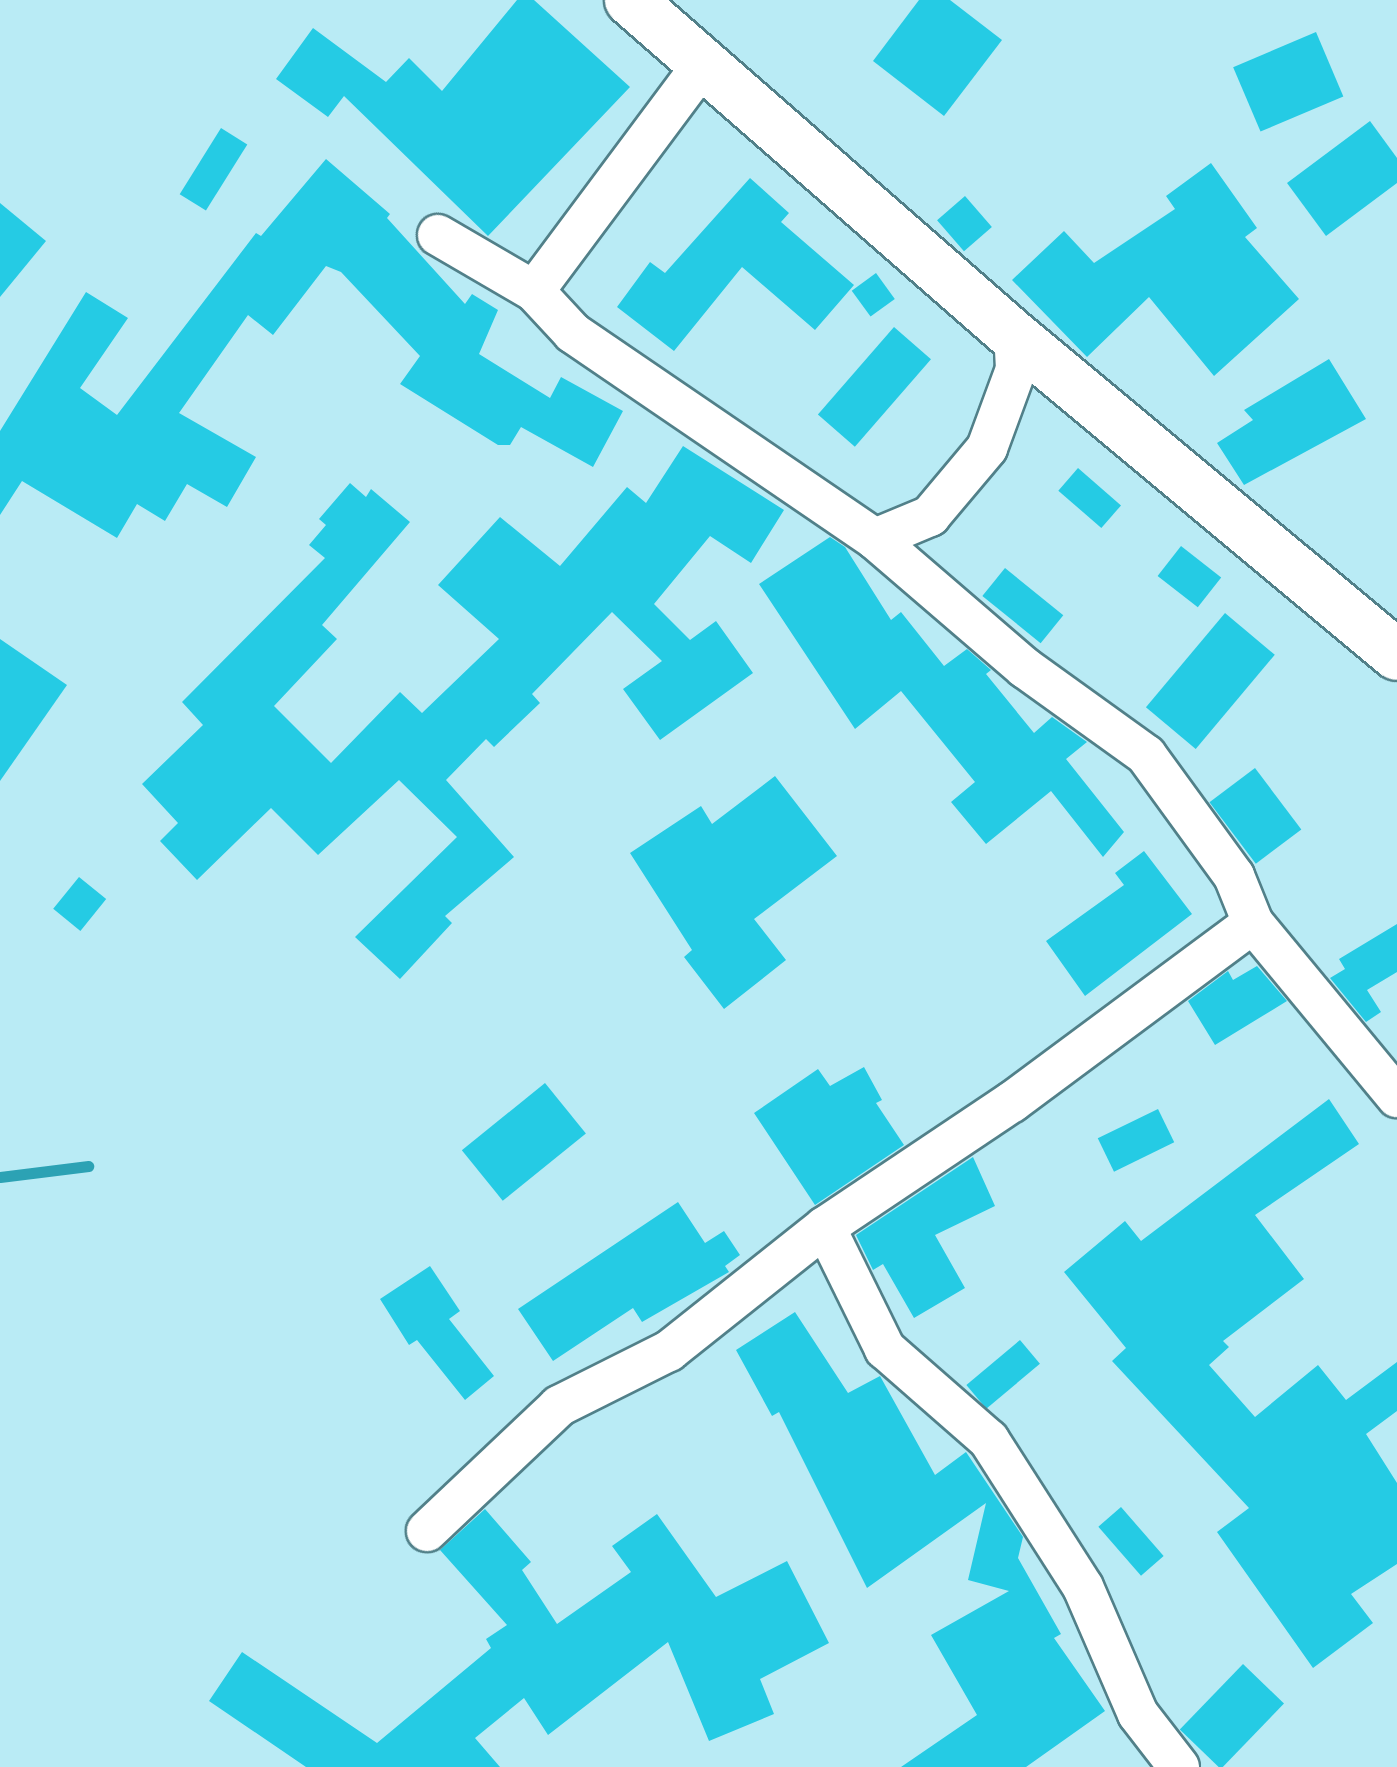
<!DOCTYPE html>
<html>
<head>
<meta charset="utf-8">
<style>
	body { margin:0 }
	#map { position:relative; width:1397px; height:1767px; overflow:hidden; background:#b9ebf5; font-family:"Nunito Sans",sans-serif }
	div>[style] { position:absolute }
	.stream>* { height:11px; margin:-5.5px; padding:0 5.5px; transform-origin:5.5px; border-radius:5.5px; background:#2ca2b4 }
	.building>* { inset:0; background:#25cbe4; transform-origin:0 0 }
	.roads { filter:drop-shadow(2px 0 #518089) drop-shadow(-2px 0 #518089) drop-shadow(0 2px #518089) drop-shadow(0 -2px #518089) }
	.minor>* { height:40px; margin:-20px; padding:0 20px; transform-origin:20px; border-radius:20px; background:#fff }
	.tertiary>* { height:50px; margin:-25px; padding:0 25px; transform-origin:25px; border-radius:25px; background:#fff }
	span { translate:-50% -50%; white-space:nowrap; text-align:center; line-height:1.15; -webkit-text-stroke:10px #b9ebf5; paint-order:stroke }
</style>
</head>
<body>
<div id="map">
	<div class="stream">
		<div style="left:0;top:1177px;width:89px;rotate:-7.1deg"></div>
	</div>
	<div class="building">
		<div style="clip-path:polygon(517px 0,534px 0,630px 87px,488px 236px,344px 96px,328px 117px,276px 79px,313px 28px,386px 82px,409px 58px,442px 91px)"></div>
		<div style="clip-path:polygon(919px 0,950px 0,1002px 40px,944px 116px,873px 61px)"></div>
		<div style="left:1316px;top:32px;width:70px;height:90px;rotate:67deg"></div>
		<div style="clip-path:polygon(1370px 121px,1397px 158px,1397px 183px,1326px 236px,1287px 183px)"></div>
		<div style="left:221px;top:128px;width:31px;height:78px;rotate:32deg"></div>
		<div style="clip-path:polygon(326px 159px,390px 214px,387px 218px,465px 304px,472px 294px,498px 310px,479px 354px,550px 398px,561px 377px,623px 411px,593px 467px,521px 427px,510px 445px,498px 445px,400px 384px,420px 356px,341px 272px,326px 266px,273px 335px,248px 315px,179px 413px,256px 457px,227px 507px,187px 484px,165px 521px,137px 504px,117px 538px,22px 481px,0 515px,0 431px,86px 292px,128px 318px,80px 388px,117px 415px,256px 233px,261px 236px)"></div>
		<div style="clip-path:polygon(1211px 163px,1257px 228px,1245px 237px,1299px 299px,1214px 376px,1149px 297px,1087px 357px,1012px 280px,1064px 231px,1094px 263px,1175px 209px,1166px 196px)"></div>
		<div style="clip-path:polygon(750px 178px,789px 213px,781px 222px,854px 285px,815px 330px,742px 267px,674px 351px,617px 307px,650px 262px,665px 273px)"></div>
		<div style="left:965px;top:196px;width:41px;height:37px;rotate:49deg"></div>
		<div style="clip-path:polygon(0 203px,46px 241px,0 297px)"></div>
		<div style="left:876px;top:273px;width:32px;height:30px;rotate:54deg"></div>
		<div style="left:894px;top:327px;width:49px;height:116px;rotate:41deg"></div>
		<div style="clip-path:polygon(1329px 359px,1366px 419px,1244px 485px,1217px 443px,1253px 420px,1244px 410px)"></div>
		<div style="clip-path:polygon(683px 446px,784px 510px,751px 563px,710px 536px,654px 604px,690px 640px,716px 621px,753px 673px,660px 740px,623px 689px,662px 661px,612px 612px,532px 694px,540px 703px,494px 747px,486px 739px,446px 780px,514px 857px,445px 916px,452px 923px,400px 979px,355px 937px,457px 837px,399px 780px,318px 855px,271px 808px,197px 880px,160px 841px,178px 823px,142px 784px,203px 725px,182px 702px,325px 558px,309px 545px,326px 525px,319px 519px,350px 483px,366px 497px,371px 489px,410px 522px,322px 625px,337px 639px,274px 706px,331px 763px,400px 692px,422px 713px,499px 639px,438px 585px,500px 517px,560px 566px,627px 487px,646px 503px)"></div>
		<div style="left:1078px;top:468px;width:57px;height:30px;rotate:41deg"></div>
		<div style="clip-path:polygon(830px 537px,845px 547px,891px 620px,901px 612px,944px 666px,967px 649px,991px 670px,986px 674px,1034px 733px,1052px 717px,1087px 742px,1066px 759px,1124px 832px,1103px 857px,1051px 791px,986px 844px,951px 802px,975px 782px,901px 691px,855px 729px,759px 584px)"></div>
		<div style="left:1181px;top:546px;width:51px;height:38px;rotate:38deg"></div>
		<div style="left:1005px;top:568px;width:75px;height:36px;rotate:39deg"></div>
		<div style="left:1225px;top:613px;width:65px;height:123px;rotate:40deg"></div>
		<div style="clip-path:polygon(0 639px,67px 685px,0 781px)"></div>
		<div style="left:1255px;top:768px;width:77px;height:57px;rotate:53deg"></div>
		<div style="clip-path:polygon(775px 776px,837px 856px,754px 919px,786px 960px,724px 1009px,684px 957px,692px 950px,630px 853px,701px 806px,712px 824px)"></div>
		<div style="clip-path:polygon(1144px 851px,1192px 914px,1085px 996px,1046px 941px,1124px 885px,1115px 873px)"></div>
		<div style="left:79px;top:877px;width:35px;height:41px;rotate:39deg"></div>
		<div style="clip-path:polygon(1397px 924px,1397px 972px,1367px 990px,1381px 1012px,1366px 1022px,1330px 978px,1345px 969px,1339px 959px)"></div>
		<div style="clip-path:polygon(1257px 966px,1287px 1001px,1215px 1045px,1188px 1001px,1228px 971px,1233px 980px)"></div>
		<div style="clip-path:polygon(864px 1067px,882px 1100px,876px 1103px,904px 1145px,815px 1205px,754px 1113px,818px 1069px,830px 1086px)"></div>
		<div style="left:545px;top:1083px;width:65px;height:107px;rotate:51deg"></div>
		<div style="clip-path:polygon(1329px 1099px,1359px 1144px,1255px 1215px,1304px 1279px,1223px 1341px,1229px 1347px,1209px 1365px,1255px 1417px,1318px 1365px,1346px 1400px,1397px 1362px,1397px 1411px,1366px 1434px,1397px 1483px,1397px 1564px,1351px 1594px,1373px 1623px,1313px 1668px,1217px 1532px,1249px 1508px,1112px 1361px,1126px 1348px,1064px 1272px,1125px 1221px,1141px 1241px)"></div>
		<div style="left:1158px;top:1109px;width:37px;height:67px;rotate:64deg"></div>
		<div style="clip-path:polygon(973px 1157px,995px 1206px,935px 1235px,965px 1288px,914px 1318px,883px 1264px,873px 1270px,856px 1235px)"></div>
		<div style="clip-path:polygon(678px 1202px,705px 1243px,724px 1231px,740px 1255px,725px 1266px,729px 1272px,642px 1322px,633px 1308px,553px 1361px,518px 1309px)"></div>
		<div style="clip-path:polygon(430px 1266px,460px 1311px,449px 1319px,494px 1376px,465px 1400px,417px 1340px,409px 1345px,380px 1299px)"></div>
		<div style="clip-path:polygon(795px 1312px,848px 1393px,880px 1376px,935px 1475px,966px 1452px,1023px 1537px,1018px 1558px,1061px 1634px,1054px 1638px,1105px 1711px,1026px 1767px,901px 1767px,977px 1715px,931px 1635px,1009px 1591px,968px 1580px,986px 1503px,867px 1588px,779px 1412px,772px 1416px,736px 1350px)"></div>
		<div style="left:1020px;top:1340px;width:31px;height:70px;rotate:50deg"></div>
		<div style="left:1121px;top:1507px;width:65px;height:30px;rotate:49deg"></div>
		<div style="clip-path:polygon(485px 1509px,531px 1562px,522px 1570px,557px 1624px,631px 1572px,612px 1546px,657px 1514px,716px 1597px,787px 1561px,829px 1643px,760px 1679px,774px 1714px,709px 1741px,668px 1642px,548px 1735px,524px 1698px,475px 1738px,500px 1767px,306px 1767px,209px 1701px,242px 1652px,377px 1743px,491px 1648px,486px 1639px,507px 1625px,440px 1550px)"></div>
		<div style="left:1243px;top:1664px;width:57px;height:91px;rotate:44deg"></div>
	</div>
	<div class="roads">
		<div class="minor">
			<div style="left:438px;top:235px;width:111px;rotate:30.3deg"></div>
			<div style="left:534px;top:291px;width:284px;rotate:-53.3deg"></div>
			<div style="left:534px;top:291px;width:57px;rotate:47.1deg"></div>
			<div style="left:573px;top:333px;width:366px;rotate:34.3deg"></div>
			<div style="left:875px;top:539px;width:198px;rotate:40.7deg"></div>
			<div style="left:1025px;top:668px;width:149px;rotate:35.7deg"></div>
			<div style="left:1146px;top:755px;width:150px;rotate:54deg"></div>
			<div style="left:1234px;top:876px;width:51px;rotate:68deg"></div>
			<div style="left:1253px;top:923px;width:226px;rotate:50.4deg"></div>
			<div style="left:875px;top:539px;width:60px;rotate:-22.7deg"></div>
			<div style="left:930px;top:516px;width:89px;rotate:-50deg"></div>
			<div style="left:987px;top:448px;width:84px;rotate:-69.8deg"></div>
			<div style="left:1016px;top:369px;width:33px;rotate:-93deg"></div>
			<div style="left:825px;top:1227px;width:136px;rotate:63.8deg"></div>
			<div style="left:885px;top:1349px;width:138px;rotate:41.2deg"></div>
			<div style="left:989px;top:1440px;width:174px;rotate:57.4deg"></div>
			<div style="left:1083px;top:1587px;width:138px;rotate:66.6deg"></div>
			<div style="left:1138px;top:1714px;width:67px;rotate:52.3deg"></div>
			<div style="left:427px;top:1531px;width:182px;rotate:-43.4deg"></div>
			<div style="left:559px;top:1406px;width:123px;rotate:-26.6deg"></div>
			<div style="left:669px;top:1351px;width:199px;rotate:-38.5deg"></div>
			<div style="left:825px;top:1227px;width:225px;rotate:-33.8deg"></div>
			<div style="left:1012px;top:1102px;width:300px;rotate:-36.6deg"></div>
		</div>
		<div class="tertiary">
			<div style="left:630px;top:0;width:510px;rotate:41.19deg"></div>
			<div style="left:1014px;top:336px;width:498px;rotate:39.8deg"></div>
		</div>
	</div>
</div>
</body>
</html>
